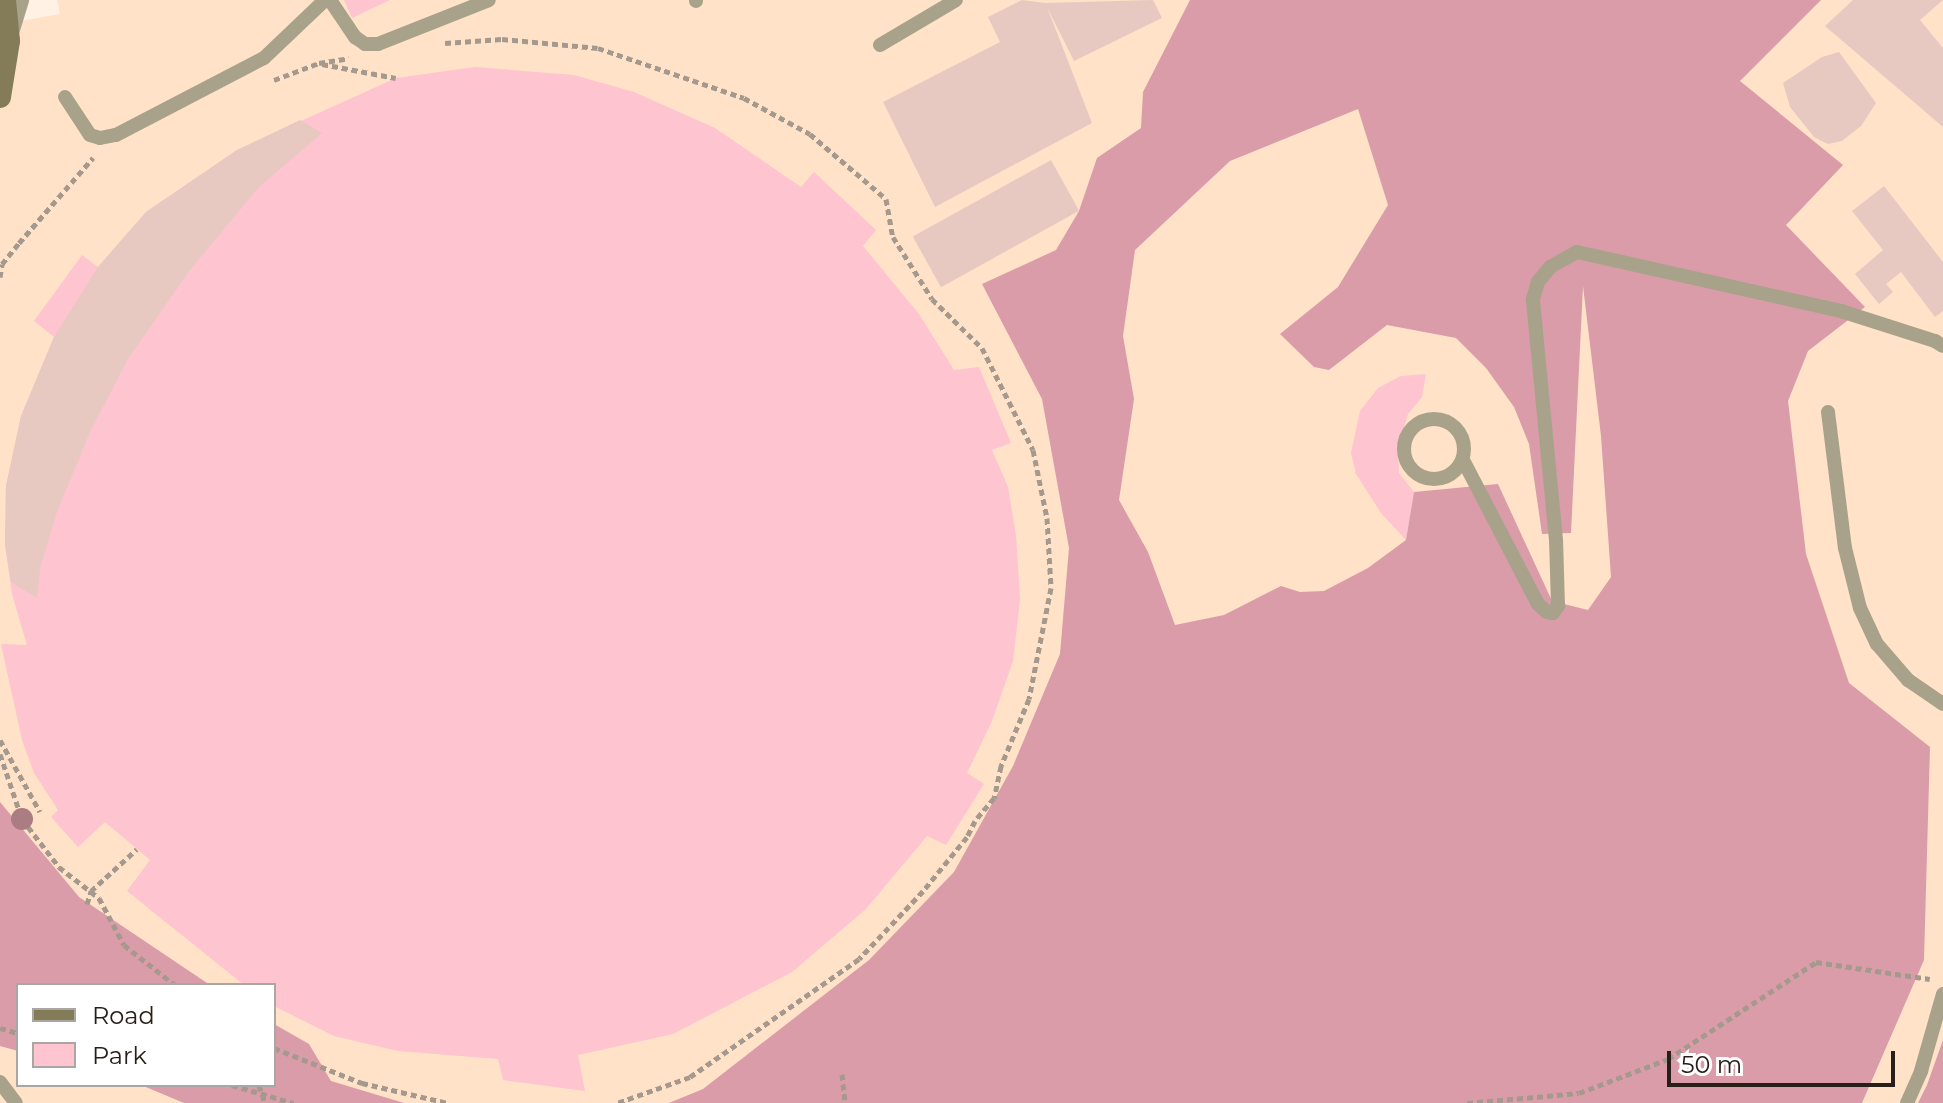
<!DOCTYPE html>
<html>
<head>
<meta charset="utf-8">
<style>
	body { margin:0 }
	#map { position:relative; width:1943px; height:1103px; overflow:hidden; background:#fff1e4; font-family:Montserrat,sans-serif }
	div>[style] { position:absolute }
	.built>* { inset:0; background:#ffe2c7 }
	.green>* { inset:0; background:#fec4cf }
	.forest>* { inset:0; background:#d99ca8 }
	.building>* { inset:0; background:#e8c9c1; transform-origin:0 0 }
	.path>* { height:5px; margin-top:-2.5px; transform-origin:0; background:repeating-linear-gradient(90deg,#a5998e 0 6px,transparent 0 10px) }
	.service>* { height:14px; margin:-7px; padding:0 7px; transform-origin:7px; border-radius:7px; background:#a8a28b }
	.service>.ring { margin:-7px; padding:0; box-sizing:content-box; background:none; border:14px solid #a8a28b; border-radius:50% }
	.secondary>* { height:22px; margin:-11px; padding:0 11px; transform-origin:11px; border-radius:11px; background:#847b58 }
	.trees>* { width:22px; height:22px; margin:-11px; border-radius:50%; background:#ab7d83 }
	span { translate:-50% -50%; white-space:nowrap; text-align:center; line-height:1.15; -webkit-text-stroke:6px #fff; paint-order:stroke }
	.legend { position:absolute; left:16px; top:983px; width:260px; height:104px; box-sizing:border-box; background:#fff; border:2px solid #a9a6a3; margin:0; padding:10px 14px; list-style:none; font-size:24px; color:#282018 }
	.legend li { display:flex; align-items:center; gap:16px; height:40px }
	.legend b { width:40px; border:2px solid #a9a6a3 }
	.scale { position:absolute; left:1667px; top:1051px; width:228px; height:36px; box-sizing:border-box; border:4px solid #282018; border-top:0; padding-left:10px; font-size:24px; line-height:28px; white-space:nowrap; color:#282018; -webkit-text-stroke:6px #fff; paint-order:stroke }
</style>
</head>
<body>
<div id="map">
	<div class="built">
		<div style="clip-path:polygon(evenodd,57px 0,1943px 0,1943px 1103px,0 1103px,0 97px,10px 23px,60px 14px,57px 0,18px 985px,274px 985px,274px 1085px,18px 1085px,18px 985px)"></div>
	</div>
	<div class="green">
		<div style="clip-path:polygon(344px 0,390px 0,352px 18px)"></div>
		<div style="clip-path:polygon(475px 67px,574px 75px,634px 92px,715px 128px,801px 187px,814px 172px,876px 230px,863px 246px,919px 314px,954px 370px,979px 367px,1011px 443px,992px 450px,1008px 487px,1016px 535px,1020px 600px,1013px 661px,992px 721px,967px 773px,984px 784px,946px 845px,927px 836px,866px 909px,792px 972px,673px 1034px,578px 1055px,585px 1091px,503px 1080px,498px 1059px,398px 1051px,334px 1036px,274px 1006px,274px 985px,244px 985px,127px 891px,150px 860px,105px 822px,78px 847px,51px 817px,58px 810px,34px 773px,22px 740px,1px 644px,27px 645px,12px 594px,5px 545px,6px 486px,21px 416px,54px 337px,34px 321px,82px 255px,98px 267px,146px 212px,237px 150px,396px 78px)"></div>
		<div style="clip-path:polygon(1426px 374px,1422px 397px,1408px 414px,1398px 447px,1399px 473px,1414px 492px,1406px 540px,1381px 513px,1356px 474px,1351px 453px,1360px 411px,1378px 388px,1401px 376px)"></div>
	</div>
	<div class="forest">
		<div style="clip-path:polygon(evenodd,1190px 0,1821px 0,1740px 81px,1843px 165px,1786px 225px,1865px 307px,1808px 351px,1788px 401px,1806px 554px,1849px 683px,1930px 747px,1924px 960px,1862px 1103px,669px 1103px,703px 1089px,869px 960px,954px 872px,1013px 766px,1060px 654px,1069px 548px,1042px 399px,982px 284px,1056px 250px,1079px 211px,1097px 158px,1141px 128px,1143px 92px,1190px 0,1358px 109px,1388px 205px,1338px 287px,1280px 334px,1314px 367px,1329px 370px,1387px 325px,1456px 338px,1486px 368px,1514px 407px,1529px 444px,1542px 534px,1571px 533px,1583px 286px,1601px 436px,1611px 577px,1588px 610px,1552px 601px,1498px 484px,1414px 492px,1406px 540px,1368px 568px,1324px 591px,1300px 592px,1281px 586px,1224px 615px,1175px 625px,1148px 552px,1119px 500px,1134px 399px,1123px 336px,1135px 250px,1230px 161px,1358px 109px)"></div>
		<div style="clip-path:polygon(0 802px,79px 897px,210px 985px,18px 985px,18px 1051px,0 1046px)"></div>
		<div style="clip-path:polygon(274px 1024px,309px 1044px,331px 1081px,404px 1103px,184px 1103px,141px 1085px,274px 1085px)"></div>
		<div style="clip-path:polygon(1943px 1040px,1943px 1103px,1918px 1103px,1927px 1085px)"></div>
	</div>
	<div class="building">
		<div style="clip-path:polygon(1022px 0,1045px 3px,1153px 0,1162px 18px,1074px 61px,1047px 7px,1092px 123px,935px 207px,883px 102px,1000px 42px,988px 17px)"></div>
		<div style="clip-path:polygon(1853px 0,1943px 0,1920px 20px,1943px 48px,1943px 127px,1825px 26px)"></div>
		<div style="clip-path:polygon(1839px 52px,1876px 103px,1861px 126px,1842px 141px,1828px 144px,1814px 137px,1790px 107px,1783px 83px,1822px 57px)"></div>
		<div style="clip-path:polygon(300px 120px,322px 133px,259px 187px,190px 270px,128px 359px,90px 432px,57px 512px,40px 568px,37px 598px,11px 582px,5px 545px,6px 486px,21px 416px,54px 337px,98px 267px,146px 212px,237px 150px)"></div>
		<div style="left:1051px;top:160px;width:58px;height:158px;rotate:61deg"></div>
		<div style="clip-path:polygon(1884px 186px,1943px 262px,1943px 311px,1935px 317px,1901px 272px,1886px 284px,1893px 292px,1879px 304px,1855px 274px,1883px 250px,1852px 211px)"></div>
	</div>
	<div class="path">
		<div style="left:445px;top:43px;width:57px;rotate:-4deg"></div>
		<div style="left:502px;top:39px;width:96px;rotate:5.4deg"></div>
		<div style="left:598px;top:48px;width:154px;rotate:18.9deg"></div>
		<div style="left:744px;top:98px;width:75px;rotate:28.6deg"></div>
		<div style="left:810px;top:134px;width:100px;rotate:40.5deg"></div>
		<div style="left:886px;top:199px;width:39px;rotate:80deg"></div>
		<div style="left:893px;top:237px;width:73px;rotate:57.8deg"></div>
		<div style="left:932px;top:299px;width:70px;rotate:44.4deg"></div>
		<div style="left:982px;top:348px;width:114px;rotate:63.4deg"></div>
		<div style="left:1033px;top:450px;width:69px;rotate:78.4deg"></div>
		<div style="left:1047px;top:518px;width:70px;rotate:86.7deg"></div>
		<div style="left:1051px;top:588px;width:113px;rotate:101.2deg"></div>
		<div style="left:1029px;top:699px;width:73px;rotate:112.7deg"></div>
		<div style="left:1001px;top:766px;width:33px;rotate:102deg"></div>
		<div style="left:994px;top:798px;width:30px;rotate:130deg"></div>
		<div style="left:975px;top:821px;width:18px;rotate:117deg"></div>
		<div style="left:967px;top:837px;width:70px;rotate:129.2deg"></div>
		<div style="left:923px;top:891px;width:93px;rotate:133.3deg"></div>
		<div style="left:859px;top:959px;width:206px;rotate:145.1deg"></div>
		<div style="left:690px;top:1077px;width:77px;rotate:160.4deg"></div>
		<div style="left:322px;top:64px;width:75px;rotate:10.7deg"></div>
		<div style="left:274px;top:80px;width:48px;rotate:-20.7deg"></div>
		<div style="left:319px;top:63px;width:30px;rotate:-9deg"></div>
		<div style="left:0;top:277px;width:13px;rotate:-81deg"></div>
		<div style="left:2px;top:264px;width:27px;rotate:-51deg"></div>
		<div style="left:19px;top:243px;width:113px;rotate:-49deg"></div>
		<div style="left:0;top:740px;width:82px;rotate:60.9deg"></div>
		<div style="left:0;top:754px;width:69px;rotate:71.3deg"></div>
		<div style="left:22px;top:819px;width:61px;rotate:52.4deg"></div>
		<div style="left:59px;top:867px;width:51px;rotate:37.8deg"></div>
		<div style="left:99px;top:898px;width:53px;rotate:62deg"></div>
		<div style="left:124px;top:945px;width:65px;rotate:38.1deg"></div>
		<div style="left:87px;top:904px;width:14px;rotate:-73deg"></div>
		<div style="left:91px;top:891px;width:62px;rotate:-42.4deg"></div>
		<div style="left:0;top:1028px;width:19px;rotate:16deg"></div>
		<div style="left:274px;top:1048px;width:95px;rotate:21.7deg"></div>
		<div style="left:362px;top:1083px;width:88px;rotate:13.1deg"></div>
		<div style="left:842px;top:1074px;width:29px;rotate:84deg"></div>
		<div style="left:232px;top:1085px;width:64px;rotate:16.4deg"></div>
		<div style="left:259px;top:1085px;width:19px;rotate:72deg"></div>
		<div style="left:1467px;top:1103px;width:112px;rotate:-5.1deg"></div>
		<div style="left:1579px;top:1093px;width:95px;rotate:-20.9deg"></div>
		<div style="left:1668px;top:1059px;width:177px;rotate:-33.2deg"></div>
		<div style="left:1816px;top:962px;width:115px;rotate:8.5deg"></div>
	</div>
	<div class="service">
		<div style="left:330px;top:0;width:45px;rotate:56deg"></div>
		<div style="left:355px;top:37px;width:12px;rotate:35deg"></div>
		<div style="left:365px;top:44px;width:13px"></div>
		<div style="left:378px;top:44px;width:119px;rotate:-21.6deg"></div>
		<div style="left:696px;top:0;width:1px;rotate:90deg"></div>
		<div style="left:13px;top:30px;width:31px;rotate:-73deg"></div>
		<div style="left:880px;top:45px;width:88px;rotate:-30.6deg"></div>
		<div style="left:65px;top:97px;width:45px;rotate:56.7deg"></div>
		<div style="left:90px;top:135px;width:10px;rotate:17deg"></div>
		<div style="left:100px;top:138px;width:16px;rotate:-11deg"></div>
		<div style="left:116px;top:135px;width:167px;rotate:-27.5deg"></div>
		<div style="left:264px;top:58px;width:84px;rotate:-43.6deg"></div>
		<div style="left:1828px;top:412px;width:137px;rotate:82.9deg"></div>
		<div style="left:1845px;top:548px;width:62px;rotate:76deg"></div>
		<div style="left:1860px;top:608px;width:40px;rotate:65deg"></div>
		<div style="left:1877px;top:644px;width:48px;rotate:49.3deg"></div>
		<div style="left:1908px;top:680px;width:42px;rotate:34.4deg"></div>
		<div class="ring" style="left:1404px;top:419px;width:46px;height:46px"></div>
		<div style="left:1463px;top:460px;width:162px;rotate:62.5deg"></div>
		<div style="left:1538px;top:604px;width:12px;rotate:42deg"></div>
		<div style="left:1547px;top:612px;width:6px;rotate:9deg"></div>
		<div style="left:1553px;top:613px;width:9px;rotate:-54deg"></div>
		<div style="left:1558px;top:606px;width:66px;rotate:-91.7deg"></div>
		<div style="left:1556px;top:540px;width:242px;rotate:-95.5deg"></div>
		<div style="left:1533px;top:299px;width:18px;rotate:-74deg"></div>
		<div style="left:1538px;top:282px;width:19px;rotate:-51deg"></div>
		<div style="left:1550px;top:267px;width:31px;rotate:-29deg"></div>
		<div style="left:1577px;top:252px;width:271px;rotate:12.6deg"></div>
		<div style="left:1841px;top:311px;width:99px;rotate:17.7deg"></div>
		<div style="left:1935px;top:341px;width:9px;rotate:32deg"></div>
		<div style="left:0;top:1082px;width:26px;rotate:53deg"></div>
		<div style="left:1907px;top:1103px;width:35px;rotate:-66deg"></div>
		<div style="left:1921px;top:1071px;width:80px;rotate:-74.1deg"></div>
	</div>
	<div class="secondary">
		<div style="left:0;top:97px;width:57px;rotate:-80.9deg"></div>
		<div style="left:9px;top:41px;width:41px;rotate:-95.6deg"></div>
	</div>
	<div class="trees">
		<div style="left:22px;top:819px"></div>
	</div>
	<ul class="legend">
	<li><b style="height:10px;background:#847b58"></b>Road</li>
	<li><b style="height:22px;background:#fec4cf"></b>Park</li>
	</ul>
	<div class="scale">50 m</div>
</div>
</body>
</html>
